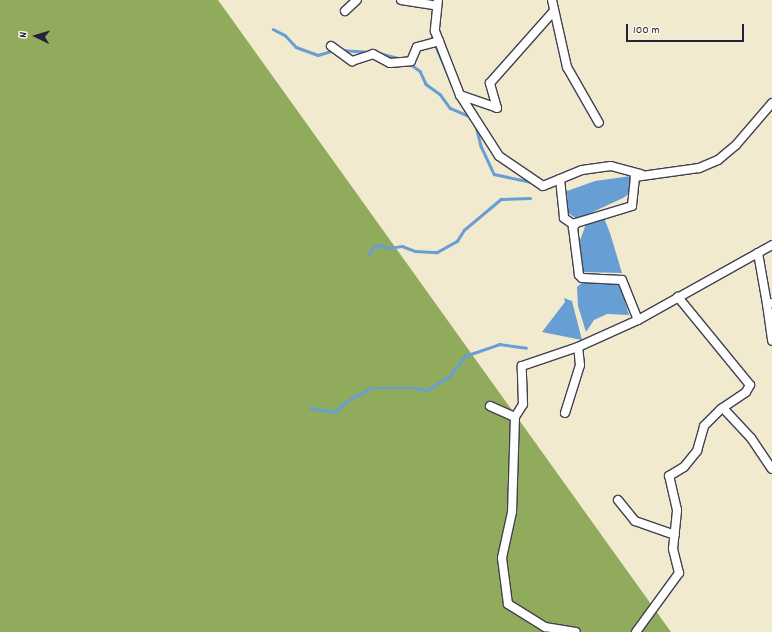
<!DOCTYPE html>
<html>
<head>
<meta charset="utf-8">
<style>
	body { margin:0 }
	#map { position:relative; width:772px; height:632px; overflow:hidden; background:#f2eacf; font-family:Dekko,sans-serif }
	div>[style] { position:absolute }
	.forest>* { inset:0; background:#91ab5c }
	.water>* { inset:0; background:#679ed4 }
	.stream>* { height:2.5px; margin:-1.25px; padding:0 1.25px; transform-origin:1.25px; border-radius:1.25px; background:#679ed4 }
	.roads { filter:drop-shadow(1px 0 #414051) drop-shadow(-1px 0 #414051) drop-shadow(0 1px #414051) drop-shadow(0 -1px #414051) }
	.minor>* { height:8px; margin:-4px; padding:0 4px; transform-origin:4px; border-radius:4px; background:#fff }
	span { translate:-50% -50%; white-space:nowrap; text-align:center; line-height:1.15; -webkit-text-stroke:3px #fcf5e5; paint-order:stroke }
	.north { position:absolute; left:16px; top:16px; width:40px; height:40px; -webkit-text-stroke:3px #fcf5e5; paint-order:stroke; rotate:275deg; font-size:11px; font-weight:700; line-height:16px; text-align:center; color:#22223b }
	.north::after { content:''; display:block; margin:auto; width:14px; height:18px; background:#22223b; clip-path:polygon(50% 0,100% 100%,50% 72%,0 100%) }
	.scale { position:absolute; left:626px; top:24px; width:118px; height:18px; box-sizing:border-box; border:2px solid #22223b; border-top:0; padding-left:5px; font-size:12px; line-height:14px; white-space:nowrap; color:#22223b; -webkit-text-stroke:3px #fcf5e5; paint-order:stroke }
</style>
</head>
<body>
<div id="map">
	<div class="forest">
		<div style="clip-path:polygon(0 0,218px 0,671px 632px,0 632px)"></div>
	</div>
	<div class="water">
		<div style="clip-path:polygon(631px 176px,629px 194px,623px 198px,582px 217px,576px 218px,568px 213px,567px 191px,595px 181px)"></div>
		<div style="clip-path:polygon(604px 218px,610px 233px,622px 273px,583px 272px,579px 243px,586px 224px)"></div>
		<div style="clip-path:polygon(619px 281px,629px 315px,607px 314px,594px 320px,586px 332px,578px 306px,577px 287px,583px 282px)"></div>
		<div style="clip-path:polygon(564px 298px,572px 301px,582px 340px,542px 332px,565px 302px)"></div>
	</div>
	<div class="stream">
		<div style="left:273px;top:29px;width:13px;rotate:27deg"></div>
		<div style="left:285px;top:35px;width:16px;rotate:47deg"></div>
		<div style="left:296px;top:47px;width:23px;rotate:20deg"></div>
		<div style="left:318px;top:55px;width:17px;rotate:-17deg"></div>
		<div style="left:432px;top:37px;width:51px;rotate:66.9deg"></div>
		<div style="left:341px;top:50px;width:29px;rotate:4deg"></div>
		<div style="left:379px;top:53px;width:23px;rotate:15deg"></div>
		<div style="left:409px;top:63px;width:14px;rotate:36deg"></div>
		<div style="left:420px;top:71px;width:14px;rotate:65deg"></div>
		<div style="left:426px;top:84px;width:17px;rotate:36deg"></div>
		<div style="left:440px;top:94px;width:17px;rotate:54deg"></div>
		<div style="left:450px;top:108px;width:21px;rotate:23deg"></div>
		<div style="left:476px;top:126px;width:21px;rotate:76deg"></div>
		<div style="left:481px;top:146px;width:31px;rotate:65deg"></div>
		<div style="left:494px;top:174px;width:40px;rotate:12deg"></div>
		<div style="left:368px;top:255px;width:10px;rotate:-53deg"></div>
		<div style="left:374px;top:247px;width:6px;rotate:-18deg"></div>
		<div style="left:380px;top:245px;width:9px;rotate:18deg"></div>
		<div style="left:389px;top:248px;width:13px;rotate:-9deg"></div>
		<div style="left:402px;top:246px;width:14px;rotate:21deg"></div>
		<div style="left:415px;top:251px;width:22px;rotate:3deg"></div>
		<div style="left:437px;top:252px;width:23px;rotate:-29deg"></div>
		<div style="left:457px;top:241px;width:13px;rotate:-58deg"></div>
		<div style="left:464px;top:230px;width:48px;rotate:-40deg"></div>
		<div style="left:501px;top:199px;width:29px;rotate:-2deg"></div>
		<div style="left:310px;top:408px;width:25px;rotate:9deg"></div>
		<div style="left:335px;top:412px;width:16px;rotate:-43deg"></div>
		<div style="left:347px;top:401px;width:26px;rotate:-29deg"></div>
		<div style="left:370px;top:388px;width:45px"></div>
		<div style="left:415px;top:388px;width:12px;rotate:9deg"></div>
		<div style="left:427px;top:390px;width:26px;rotate:-31deg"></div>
		<div style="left:449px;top:377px;width:26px;rotate:-53deg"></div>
		<div style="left:465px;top:356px;width:36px;rotate:-19deg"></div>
		<div style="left:499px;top:344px;width:27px;rotate:8deg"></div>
	</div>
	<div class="roads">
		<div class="minor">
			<div style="left:401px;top:0;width:36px;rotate:9deg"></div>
			<div style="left:438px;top:0;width:31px;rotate:96deg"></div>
			<div style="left:435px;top:31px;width:69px;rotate:68.7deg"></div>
			<div style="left:460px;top:95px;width:39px;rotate:19deg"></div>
			<div style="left:497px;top:108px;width:26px;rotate:-106deg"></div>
			<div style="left:490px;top:83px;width:95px;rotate:-48.4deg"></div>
			<div style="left:552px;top:0;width:69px;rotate:77.4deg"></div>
			<div style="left:567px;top:67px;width:64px;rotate:60.3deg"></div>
			<div style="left:345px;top:11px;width:16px;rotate:-43deg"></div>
			<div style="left:331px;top:46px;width:26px;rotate:36deg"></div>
			<div style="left:352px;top:61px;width:22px;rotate:-18deg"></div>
			<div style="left:373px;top:54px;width:19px;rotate:28deg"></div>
			<div style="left:390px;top:63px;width:21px;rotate:-5deg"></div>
			<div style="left:411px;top:61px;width:15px;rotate:-67deg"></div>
			<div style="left:417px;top:47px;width:23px;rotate:-15deg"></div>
			<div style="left:460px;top:95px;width:72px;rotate:57.4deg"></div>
			<div style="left:499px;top:156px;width:53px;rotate:34.3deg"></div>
			<div style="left:543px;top:186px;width:42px;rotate:-22.3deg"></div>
			<div style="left:582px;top:170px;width:29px;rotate:-8deg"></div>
			<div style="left:611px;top:166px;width:31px;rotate:15deg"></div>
			<div style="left:772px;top:103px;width:55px;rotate:130.6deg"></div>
			<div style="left:736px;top:145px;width:23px;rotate:140deg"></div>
			<div style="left:718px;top:160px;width:21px;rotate:157deg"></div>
			<div style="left:699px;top:168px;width:65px;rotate:172deg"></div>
			<div style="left:635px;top:177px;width:29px;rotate:96deg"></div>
			<div style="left:632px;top:206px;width:59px;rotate:163.1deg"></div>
			<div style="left:576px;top:223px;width:6px;rotate:121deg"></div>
			<div style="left:573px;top:228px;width:47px;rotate:82.7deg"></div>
			<div style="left:579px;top:275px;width:4px;rotate:45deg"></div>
			<div style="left:582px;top:278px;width:40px;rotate:2.9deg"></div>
			<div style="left:622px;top:280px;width:43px;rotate:68.2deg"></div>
			<div style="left:638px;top:320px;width:154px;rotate:-29.2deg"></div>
			<div style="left:560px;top:179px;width:39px;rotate:84deg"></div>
			<div style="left:564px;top:218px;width:12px;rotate:35deg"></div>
			<div style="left:758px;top:253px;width:52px;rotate:80deg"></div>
			<div style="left:767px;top:304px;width:5px;rotate:-11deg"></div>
			<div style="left:767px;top:304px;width:37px;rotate:82deg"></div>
			<div style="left:490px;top:406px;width:27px;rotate:24deg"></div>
			<div style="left:515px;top:417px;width:15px;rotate:-58deg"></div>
			<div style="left:523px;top:404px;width:38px;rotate:-92deg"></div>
			<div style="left:522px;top:366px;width:59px;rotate:-18.7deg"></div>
			<div style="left:723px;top:408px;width:41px;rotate:47deg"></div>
			<div style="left:751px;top:438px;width:37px;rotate:56deg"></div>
			<div style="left:565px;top:413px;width:50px;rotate:-72.6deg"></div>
			<div style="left:580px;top:365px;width:18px;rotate:-96deg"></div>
			<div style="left:578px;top:347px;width:66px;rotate:-24.2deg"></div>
			<div style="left:515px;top:417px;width:95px;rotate:91.8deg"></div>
			<div style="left:512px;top:512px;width:47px;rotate:102.3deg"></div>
			<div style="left:502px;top:558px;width:46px;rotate:82.6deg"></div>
			<div style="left:508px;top:604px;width:44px;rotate:31.9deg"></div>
			<div style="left:545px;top:627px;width:31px;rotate:9deg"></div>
			<div style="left:618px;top:500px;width:27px;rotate:51deg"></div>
			<div style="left:635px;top:521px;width:42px;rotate:19.3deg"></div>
			<div style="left:636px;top:632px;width:73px;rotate:-53.9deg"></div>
			<div style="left:679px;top:573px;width:25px;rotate:-104deg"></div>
			<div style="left:673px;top:549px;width:39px;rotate:-84deg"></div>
			<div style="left:677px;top:510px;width:35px;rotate:-103deg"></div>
			<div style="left:669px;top:476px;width:17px;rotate:-31deg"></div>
			<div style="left:684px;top:467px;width:21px;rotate:-51deg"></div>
			<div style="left:697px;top:451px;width:26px;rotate:-74deg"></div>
			<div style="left:704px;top:426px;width:24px;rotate:-45deg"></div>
			<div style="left:721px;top:409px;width:30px;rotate:-34deg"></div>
			<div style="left:746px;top:392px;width:8px;rotate:-60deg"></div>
			<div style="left:750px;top:385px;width:114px;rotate:-129.3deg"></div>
		</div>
	</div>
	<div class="north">N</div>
	<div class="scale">100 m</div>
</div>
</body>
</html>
